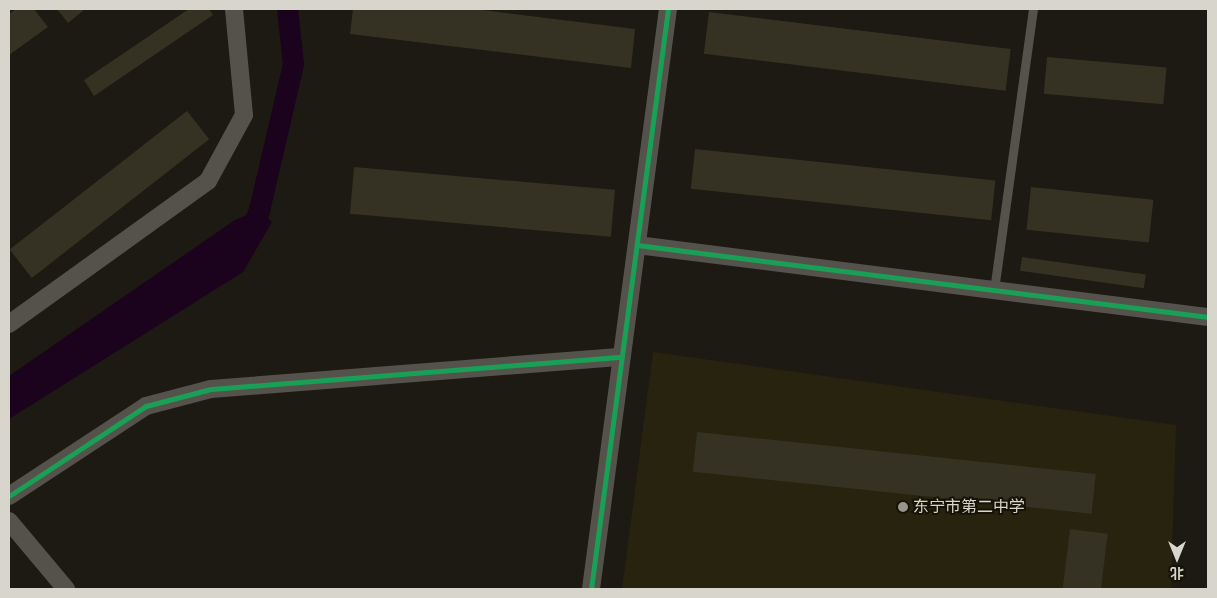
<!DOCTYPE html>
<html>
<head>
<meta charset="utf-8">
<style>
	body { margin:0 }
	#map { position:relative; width:1217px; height:598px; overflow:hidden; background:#1c1a12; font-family:"Work Sans","Noto Sans SC",sans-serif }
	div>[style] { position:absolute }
	.built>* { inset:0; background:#27230f }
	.water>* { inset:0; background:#1b021d }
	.canal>* { height:21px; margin:-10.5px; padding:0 10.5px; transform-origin:10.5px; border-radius:10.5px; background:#1b021d }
	.building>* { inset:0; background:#353223; transform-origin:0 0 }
	.service>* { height:9px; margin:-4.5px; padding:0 4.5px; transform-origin:4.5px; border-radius:4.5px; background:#54524b }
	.minor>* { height:18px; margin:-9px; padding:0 9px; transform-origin:9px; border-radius:9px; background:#54524b }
	.cycleway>* { height:5px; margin:-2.5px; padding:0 2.5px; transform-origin:2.5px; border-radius:2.5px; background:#1a9f57 }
	.dots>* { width:14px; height:14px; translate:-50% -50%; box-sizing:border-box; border:2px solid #161306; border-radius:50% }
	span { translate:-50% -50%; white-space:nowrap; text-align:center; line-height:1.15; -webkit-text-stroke:4px #161306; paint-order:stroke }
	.poi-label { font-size:16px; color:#d7d5cc }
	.left { translate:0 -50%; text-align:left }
	.frame { position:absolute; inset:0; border:10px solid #d7d5cc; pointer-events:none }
	.north { position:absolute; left:1152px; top:533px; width:50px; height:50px; -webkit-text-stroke:4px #161306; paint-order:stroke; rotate:180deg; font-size:14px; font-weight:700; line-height:20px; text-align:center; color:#d7d5cc }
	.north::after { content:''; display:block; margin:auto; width:18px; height:22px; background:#d7d5cc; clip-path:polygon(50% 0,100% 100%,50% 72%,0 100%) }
</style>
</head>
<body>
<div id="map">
	<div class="built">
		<div style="clip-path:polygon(653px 352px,1176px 425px,1171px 589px,622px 589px)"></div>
	</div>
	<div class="water">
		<div style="clip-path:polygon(259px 210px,272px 222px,243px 272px,9px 419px,9px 376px,235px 220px)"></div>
	</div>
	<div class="canal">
		<div style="left:247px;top:236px;width:29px;rotate:-65deg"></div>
		<div style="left:259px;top:210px;width:150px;rotate:-76.9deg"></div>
		<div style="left:293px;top:64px;width:55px;rotate:-96.2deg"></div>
	</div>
	<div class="building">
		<div style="clip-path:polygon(16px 9px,34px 9px,48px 27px,9px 55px,9px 14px)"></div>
		<div style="clip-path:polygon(57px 9px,85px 9px,68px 23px)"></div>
		<div style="clip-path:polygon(189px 9px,209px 9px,213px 15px,94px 96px,84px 80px)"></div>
		<div style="clip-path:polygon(353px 9px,475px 9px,635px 29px,631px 68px,350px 34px)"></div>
		<div style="left:709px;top:12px;width:304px;height:42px;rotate:7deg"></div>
		<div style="left:1047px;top:57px;width:120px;height:37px;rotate:5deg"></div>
		<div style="left:187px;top:111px;width:36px;height:225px;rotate:52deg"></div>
		<div style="left:695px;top:149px;width:302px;height:40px;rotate:6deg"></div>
		<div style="left:354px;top:167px;width:262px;height:47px;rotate:5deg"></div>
		<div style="left:1031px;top:187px;width:123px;height:43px;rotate:6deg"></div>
		<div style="left:1022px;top:257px;width:125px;height:14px;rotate:8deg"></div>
		<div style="left:697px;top:432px;width:401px;height:40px;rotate:6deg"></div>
		<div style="left:1070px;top:529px;width:38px;height:61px;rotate:7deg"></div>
	</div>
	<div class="service">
		<div style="left:994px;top:290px;width:284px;rotate:-82.1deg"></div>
	</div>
	<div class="minor">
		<div style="left:637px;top:245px;width:576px;rotate:7.19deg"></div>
		<div style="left:9px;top:324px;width:245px;rotate:-35.7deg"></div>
		<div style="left:208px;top:181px;width:75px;rotate:-61.4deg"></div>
		<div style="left:244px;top:115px;width:106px;rotate:-95.4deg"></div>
		<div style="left:9px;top:496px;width:164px;rotate:-33.3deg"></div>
		<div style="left:146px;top:406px;width:67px;rotate:-14.7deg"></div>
		<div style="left:211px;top:389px;width:412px;rotate:-4.5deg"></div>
		<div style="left:9px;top:521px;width:89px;rotate:50deg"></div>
		<div style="left:591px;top:589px;width:585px;rotate:-82.44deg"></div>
	</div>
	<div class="cycleway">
		<div style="left:637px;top:245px;width:576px;rotate:7.19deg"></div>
		<div style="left:9px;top:496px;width:164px;rotate:-33.3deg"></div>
		<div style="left:146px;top:406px;width:67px;rotate:-14.7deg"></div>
		<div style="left:211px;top:389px;width:412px;rotate:-4.5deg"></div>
		<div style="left:591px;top:589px;width:585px;rotate:-82.44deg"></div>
	</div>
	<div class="dots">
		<div style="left:903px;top:507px;background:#96948b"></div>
	</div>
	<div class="poi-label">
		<span class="left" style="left:913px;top:507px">东宁市第二中学</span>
	</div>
	<div class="frame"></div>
	<div class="north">北</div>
</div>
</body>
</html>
